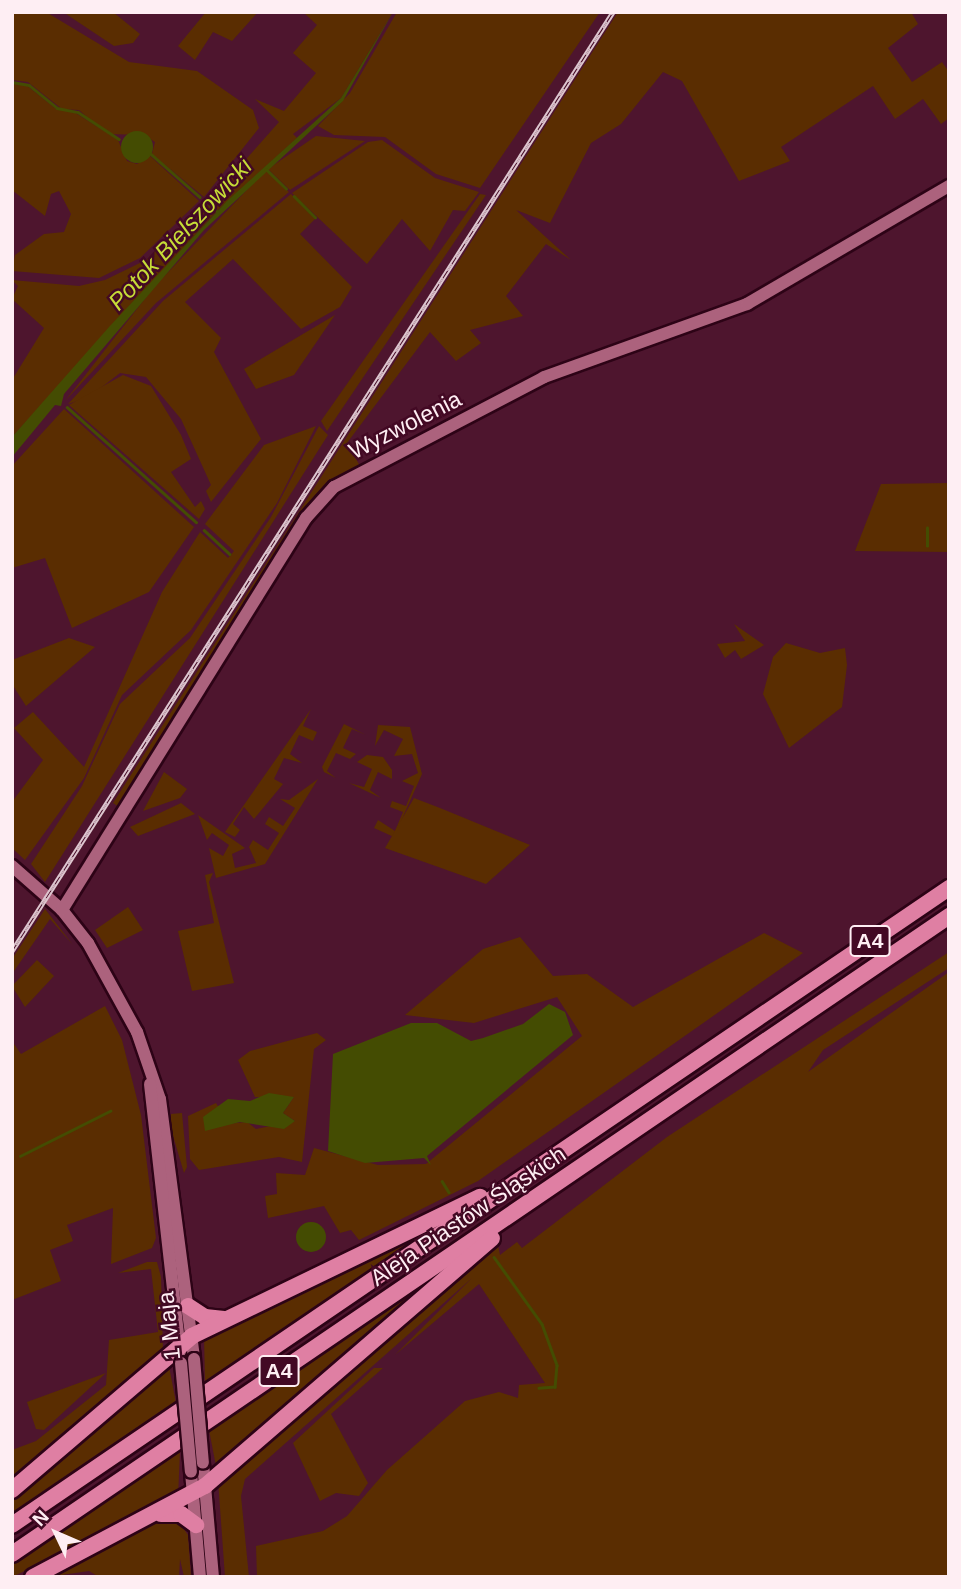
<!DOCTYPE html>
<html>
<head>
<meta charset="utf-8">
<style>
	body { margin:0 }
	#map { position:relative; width:961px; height:1589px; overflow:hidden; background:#4e152e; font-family:Arial,sans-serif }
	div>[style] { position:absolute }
	.green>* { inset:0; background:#5a2d01 }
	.water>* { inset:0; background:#444c02 }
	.round { border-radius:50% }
	.stream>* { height:2.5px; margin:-1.25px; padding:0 1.25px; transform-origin:1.25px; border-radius:1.25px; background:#444c02 }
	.roads { filter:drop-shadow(2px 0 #2d0316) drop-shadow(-2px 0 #2d0316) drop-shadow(0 2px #2d0316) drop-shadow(0 -2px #2d0316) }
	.secondary>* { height:12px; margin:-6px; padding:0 6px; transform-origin:6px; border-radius:6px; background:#ac627d }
	.highway>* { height:16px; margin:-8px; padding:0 8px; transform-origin:8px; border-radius:8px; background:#df7fa3 }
	.rail>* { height:5px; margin-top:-2.5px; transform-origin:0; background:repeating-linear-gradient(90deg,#430924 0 8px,#ddc6cf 0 16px); box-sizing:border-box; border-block:2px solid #ddc6cf }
	.bridges { filter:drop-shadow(2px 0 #2d0316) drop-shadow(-2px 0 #2d0316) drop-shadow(0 2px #2d0316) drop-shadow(0 -2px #2d0316) }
	.secondary-bridge>* { height:12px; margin:-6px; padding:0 6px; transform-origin:6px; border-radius:6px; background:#ac627d }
	span { translate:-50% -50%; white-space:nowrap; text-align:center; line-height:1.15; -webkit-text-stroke:5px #430924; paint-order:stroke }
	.shield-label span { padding:2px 5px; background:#430924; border:2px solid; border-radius:5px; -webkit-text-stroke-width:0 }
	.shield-label { font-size:21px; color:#feeef3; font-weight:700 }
	.street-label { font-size:23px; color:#feeef3 }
	.water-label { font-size:24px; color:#c6dc37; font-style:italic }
	.frame { position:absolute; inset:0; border:14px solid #feeef3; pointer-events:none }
	.north { position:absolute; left:21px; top:1498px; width:70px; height:70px; -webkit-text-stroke:5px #430924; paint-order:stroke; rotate:314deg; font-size:19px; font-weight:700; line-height:28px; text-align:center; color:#feeef3 }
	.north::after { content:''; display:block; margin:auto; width:24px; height:32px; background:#feeef3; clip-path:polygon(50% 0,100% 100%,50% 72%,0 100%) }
</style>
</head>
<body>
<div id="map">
	<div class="green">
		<div style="clip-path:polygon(12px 12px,46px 12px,129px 62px,197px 71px,253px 110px,259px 128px,204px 197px,152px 154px,155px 142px,144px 135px,107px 134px,79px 110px,62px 109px,28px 82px,12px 80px)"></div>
		<div style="clip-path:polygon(63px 12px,113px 12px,140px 34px,133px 43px,114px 46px)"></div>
		<div style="clip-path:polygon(206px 12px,258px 12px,232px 41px,213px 32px,195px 60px,178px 46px)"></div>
		<div style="clip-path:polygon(303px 12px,393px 12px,341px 98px,293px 134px,297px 138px,218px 210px,208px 202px,279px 122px,255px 99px,284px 111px,316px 73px,293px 53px,317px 25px)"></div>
		<div style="clip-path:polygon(397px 12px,600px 12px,480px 188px,436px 174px,385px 137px,334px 135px,318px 126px,350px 93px)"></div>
		<div style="clip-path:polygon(618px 12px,911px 12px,918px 24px,888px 48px,912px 82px,942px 62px,949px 72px,949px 118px,941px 124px,923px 99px,895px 119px,873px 86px,781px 147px,790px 161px,739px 181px,682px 81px,663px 72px,621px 124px,591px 143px,550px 223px,516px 210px,571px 260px,546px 244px,506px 296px,523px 316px,470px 330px,481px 343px,456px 361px,430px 332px,347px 443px,360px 466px,307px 509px,119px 807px,113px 803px)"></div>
		<div style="clip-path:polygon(12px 83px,26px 85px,56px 109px,74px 112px,118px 140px,127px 161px,137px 164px,149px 155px,199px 201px,140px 258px,99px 278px,12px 271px,15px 255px,44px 234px,64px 232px,71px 214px,59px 191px,51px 194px,45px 216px,12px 190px)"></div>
		<div style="clip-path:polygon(316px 136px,365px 141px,290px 190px,268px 169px)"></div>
		<div style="clip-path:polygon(382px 140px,435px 178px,479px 192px,465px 211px,453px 210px,430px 251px,402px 219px,367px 264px,292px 193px,368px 142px)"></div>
		<div style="clip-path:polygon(266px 170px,289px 192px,156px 303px,65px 401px,155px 286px)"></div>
		<div style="clip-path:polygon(291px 194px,315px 219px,300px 234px,352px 287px,340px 307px,301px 329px,233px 259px,185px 302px,221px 338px,214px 352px,261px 439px,211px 502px,206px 491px,211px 485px,181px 419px,146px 377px,120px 373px,89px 397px,68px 404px,163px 301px)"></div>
		<div style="clip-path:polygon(480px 194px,486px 195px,327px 431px,321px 421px)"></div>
		<div style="clip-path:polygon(205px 203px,216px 212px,12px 437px,12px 380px,44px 328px,12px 299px,18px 286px,12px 280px,79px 286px,105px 280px,146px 260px)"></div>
		<div style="clip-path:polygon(335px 315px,294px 375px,256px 389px,244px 369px)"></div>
		<div style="clip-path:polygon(123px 375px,151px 386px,181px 435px,191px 459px,171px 472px,195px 507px,201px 501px,205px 509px,199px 519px,69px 405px)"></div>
		<div style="clip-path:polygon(64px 409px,194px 527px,149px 592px,72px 628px,45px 558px,12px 568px,12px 466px)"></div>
		<div style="clip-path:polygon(316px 426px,277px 503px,191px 630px,122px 695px,84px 778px,25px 860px,12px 848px,12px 802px,43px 760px,14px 728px,33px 712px,84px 767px,162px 592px,200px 532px,228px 558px,234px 551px,205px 524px,264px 445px)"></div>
		<div style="clip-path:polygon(319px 426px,328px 435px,45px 882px,31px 864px,82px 786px,120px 704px,190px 638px,271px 517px)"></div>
		<div style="clip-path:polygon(949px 483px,949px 552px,855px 551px,881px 484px)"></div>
		<div style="clip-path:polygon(734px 624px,764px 645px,741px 659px,735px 650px,725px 658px,717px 644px,745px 641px)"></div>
		<div style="clip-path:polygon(69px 638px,95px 647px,26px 706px,12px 684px,12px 660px)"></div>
		<div style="clip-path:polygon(786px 643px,820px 653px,845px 648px,847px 665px,842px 707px,789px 748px,763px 694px,773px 657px)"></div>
		<div style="clip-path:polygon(311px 709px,303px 726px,317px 732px,313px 741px,299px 735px,290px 754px,302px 763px,284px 758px,274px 779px,283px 784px,254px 819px,244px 807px,233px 824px,240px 830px,235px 837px,225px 832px)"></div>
		<div style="clip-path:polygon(344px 724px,366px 735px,352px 729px,343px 748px,356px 754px,350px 759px,336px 753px,327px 771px,336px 778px,324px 772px,322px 767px)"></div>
		<div style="clip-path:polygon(378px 725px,410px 727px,422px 774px,394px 837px,374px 828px,378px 820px,395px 831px,403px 812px,390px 807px,392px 801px,406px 806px,414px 786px,402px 781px,418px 773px,412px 754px,394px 756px,403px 739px,384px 730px,375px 746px)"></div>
		<div style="clip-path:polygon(367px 755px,383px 757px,392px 770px,392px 779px,378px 772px,370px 790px,381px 798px,349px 783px,364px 787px,372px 769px,357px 762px)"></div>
		<div style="clip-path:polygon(164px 772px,187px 789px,180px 798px,143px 811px)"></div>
		<div style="clip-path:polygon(318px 779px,265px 864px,216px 878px,209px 848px,223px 856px,229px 845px,212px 833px,207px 840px,198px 815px,245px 848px,232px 854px,235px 868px,256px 863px,249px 847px,253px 840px,268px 850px,279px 833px,265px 824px,269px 817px,283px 826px,295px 808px,280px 799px,289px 800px)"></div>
		<div style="clip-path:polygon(414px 798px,440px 808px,530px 845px,486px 884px,385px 848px)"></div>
		<div style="clip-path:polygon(181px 803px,195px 814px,138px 836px,130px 827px)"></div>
		<div style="clip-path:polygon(213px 873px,209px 882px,234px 983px,192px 991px,178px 931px,214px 923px,205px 875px)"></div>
		<div style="clip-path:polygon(128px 907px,143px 930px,107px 948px,95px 930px)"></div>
		<div style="clip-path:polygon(45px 909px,73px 945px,50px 919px,12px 974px,12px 959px)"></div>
		<div style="clip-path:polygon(764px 933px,803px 953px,478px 1181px,359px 1240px,351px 1230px,340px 1233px,324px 1206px,268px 1218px,265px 1196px,277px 1194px,276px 1173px,305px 1175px,314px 1148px,378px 1165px,426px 1164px,582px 1036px,557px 997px,474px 1023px,405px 1015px,483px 949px,520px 937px,553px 976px,587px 974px,633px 1007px)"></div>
		<div style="clip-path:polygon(949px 952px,949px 968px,823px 1050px,808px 1072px,949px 972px,949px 1577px,257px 1577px,256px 1546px,323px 1531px,347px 1516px,387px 1470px,465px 1401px,499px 1392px,518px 1398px,519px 1385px,545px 1383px,479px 1284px,395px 1355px,472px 1278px,245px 1479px,241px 1496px,249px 1577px,225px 1577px,218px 1480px,497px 1241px,500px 1255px,517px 1242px,522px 1248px,667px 1137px)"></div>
		<div style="clip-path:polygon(37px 960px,54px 976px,25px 1007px,12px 986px)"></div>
		<div style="clip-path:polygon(105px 1006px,122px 1040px,141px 1115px,156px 1238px,152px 1248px,111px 1264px,113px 1208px,67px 1225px,73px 1241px,50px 1250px,61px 1281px,12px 1300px,12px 1041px,21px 1054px)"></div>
		<div style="clip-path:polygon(317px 1033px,326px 1040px,314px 1049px,302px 1162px,279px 1157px,199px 1170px,190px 1159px,188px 1116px,216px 1103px,219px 1108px,206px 1116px,216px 1125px,247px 1122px,256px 1129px,295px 1121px,283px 1113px,294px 1097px,255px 1097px,238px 1060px,250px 1051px)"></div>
		<div style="clip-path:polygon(182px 1113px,187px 1167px,184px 1173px,171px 1129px,171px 1114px)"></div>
		<div style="clip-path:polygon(435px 1227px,234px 1364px,205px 1382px,204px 1335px)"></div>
		<div style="clip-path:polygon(147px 1262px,157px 1262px,161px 1277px,163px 1350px,12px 1481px,12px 1450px,36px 1441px,106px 1385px,109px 1340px,158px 1332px,151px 1269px,118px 1273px)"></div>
		<div style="clip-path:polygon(438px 1274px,441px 1277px,216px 1466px,209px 1430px)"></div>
		<div style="clip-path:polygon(168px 1361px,176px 1403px,12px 1515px,12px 1495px)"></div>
		<div style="clip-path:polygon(374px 1368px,383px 1368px,331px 1414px,368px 1483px,359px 1496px,336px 1493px,320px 1501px,293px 1443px)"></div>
		<div style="clip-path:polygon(106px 1373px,44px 1430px,36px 1429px,27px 1402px)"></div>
		<div style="clip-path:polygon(180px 1451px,178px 1498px,12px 1577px,12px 1564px)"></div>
		<div style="clip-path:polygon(177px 1519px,188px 1535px,191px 1577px,184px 1577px,180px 1559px,179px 1577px,99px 1577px,89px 1571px,48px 1577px,162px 1520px)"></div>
	</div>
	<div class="water">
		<div style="clip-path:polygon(393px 12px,343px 101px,204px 230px,64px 394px,61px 406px,55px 405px,12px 457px,12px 437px,109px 327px,227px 201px,341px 98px)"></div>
		<div class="round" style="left:121px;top:131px;width:32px;height:32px"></div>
		<div style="clip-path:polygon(549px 1004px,565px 1012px,573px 1035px,427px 1156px,431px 1165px,424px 1158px,365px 1163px,328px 1151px,333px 1054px,411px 1023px,437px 1023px,471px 1041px,483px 1038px,523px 1024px)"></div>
		<div style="clip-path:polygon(269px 1093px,294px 1097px,283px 1113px,295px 1121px,284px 1129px,240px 1122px,205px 1131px,203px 1117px,228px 1099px,250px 1101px)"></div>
		<div class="round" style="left:296px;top:1222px;width:30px;height:30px"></div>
	</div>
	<div class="stream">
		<div style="left:12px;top:82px;width:17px;rotate:10deg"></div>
		<div style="left:29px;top:85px;width:36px;rotate:39deg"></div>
		<div style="left:57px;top:108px;width:21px;rotate:11deg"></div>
		<div style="left:78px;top:112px;width:49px;rotate:33.4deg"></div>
		<div style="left:151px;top:154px;width:65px;rotate:41.3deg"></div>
		<div style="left:266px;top:169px;width:28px;rotate:44deg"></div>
		<div style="left:294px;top:196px;width:30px;rotate:45deg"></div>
		<div style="left:210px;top:205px;width:11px;rotate:41deg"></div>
		<div style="left:67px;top:407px;width:173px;rotate:41.7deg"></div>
		<div style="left:204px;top:530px;width:35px;rotate:43deg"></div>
		<div style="left:927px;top:546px;width:18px;rotate:-90deg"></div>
		<div style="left:20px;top:1156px;width:101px;rotate:-26.6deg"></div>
		<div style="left:442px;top:1181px;width:13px;rotate:58deg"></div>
		<div style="left:494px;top:1257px;width:82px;rotate:54.4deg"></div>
		<div style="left:542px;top:1324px;width:44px;rotate:69.9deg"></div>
		<div style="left:557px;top:1365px;width:22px;rotate:95deg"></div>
		<div style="left:555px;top:1387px;width:16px;rotate:176deg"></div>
	</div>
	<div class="roads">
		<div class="secondary">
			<div style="left:12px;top:866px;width:67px;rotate:41.3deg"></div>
			<div style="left:62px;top:910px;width:42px;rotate:51.8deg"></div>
			<div style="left:88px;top:943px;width:102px;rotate:61.2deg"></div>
			<div style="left:137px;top:1032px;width:71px;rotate:71.1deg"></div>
			<div style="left:160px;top:1099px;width:262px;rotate:82.5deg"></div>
			<div style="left:62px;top:910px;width:462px;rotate:-58.1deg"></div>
			<div style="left:306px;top:518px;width:42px;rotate:-47.9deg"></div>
			<div style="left:334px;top:487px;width:237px;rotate:-27.6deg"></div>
			<div style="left:544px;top:377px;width:216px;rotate:-19.8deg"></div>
			<div style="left:747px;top:304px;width:234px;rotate:-30.3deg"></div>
			<div style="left:150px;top:1084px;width:269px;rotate:83.6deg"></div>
			<div style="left:203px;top:1463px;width:114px;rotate:85deg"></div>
			<div style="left:191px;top:1472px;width:105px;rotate:85.1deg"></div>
		</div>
		<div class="highway">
			<div style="left:188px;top:1306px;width:20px;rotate:33deg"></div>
			<div style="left:205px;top:1317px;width:19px;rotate:6deg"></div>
			<div style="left:12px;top:1490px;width:237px;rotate:-40.5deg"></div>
			<div style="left:192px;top:1336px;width:320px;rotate:-25.8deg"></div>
			<div style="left:161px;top:1514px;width:20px"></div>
			<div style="left:181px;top:1514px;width:19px;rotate:36deg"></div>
			<div style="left:12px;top:1525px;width:1133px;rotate:-34.21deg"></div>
			<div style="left:12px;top:1554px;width:1134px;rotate:-34.25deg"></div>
			<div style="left:33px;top:1577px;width:195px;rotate:-27.9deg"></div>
			<div style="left:205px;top:1486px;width:379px;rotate:-40.8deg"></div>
		</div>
	</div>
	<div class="rail">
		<div style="left:12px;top:951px;width:1115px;rotate:-57.38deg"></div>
	</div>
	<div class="bridges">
		<div class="secondary-bridge">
			<div style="left:194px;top:1359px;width:104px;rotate:85.1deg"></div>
			<div style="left:181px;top:1363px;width:109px;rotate:84.8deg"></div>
		</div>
	</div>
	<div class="shield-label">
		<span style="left:870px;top:941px">A4</span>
		<span style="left:279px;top:1371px">A4</span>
	</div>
	<div class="street-label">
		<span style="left:405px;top:425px;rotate:-27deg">Wyzwolenia</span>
		<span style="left:468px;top:1216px;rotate:-34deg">Aleja Piastów Śląskich</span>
		<span style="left:169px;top:1326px;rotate:-96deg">1 Maja</span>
	</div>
	<div class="water-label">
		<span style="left:180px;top:234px;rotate:-47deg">Potok Bielszowicki</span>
	</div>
	<div class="frame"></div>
	<div class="north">N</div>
</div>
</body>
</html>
